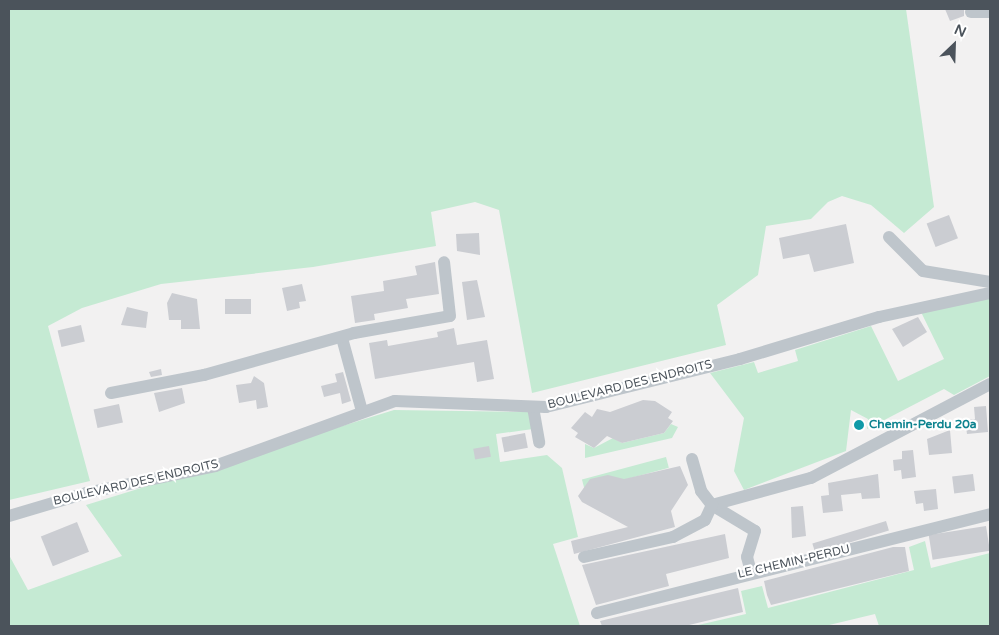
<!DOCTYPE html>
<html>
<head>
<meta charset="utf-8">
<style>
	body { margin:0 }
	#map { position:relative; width:999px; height:635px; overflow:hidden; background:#f2f1f1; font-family:"Varela Round",sans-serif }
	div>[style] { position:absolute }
	.green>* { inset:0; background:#c5ead3; transform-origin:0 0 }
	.building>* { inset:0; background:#cbcdd2; transform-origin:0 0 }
	.minor>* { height:12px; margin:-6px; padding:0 6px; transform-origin:6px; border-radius:6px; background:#bec5cb }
	.dots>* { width:14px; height:14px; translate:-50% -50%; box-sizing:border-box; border:2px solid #fff; border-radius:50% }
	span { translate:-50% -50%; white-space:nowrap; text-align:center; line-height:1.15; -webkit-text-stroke:4.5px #fff; paint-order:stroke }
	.street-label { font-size:12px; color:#4b535b }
	.culture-label { font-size:12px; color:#0d838f; font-weight:700 }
	.left { translate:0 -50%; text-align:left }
	.frame { position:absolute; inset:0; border:10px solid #4b535b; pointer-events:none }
	.north { position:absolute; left:929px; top:20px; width:50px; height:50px; -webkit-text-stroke:4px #fff; paint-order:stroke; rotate:24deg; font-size:14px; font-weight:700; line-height:20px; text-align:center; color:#4b535b }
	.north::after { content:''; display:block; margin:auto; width:18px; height:22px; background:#4b535b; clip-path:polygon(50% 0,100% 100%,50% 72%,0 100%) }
</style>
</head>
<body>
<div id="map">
	<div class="green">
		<div style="clip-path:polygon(9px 9px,906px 9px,934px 207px,904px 233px,871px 205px,842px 196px,828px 202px,811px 219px,766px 226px,758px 275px,717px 305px,726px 345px,532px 393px,499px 210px,475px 202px,431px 212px,436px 246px,313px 267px,161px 284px,82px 308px,48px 326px,90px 481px,9px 500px)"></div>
		<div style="clip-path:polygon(990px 298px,990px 376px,954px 395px,944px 389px,867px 429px,868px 419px,851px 410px,846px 451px,744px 490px,734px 471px,744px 418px,710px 373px,754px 362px,758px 373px,798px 361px,795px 350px,871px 326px,898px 381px,944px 359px,921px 312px)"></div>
		<div style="clip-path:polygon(394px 410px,530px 412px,533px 429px,496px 434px,500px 462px,547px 455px,562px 468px,578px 537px,553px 544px,580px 626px,9px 626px,9px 555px,28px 590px,122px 556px,86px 505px)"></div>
		<div style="clip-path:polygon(671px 424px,678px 427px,672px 438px,585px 458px,585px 444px,594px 448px,613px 438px,622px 443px,664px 433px)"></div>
		<div style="left:666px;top:457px;width:11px;height:87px;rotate:75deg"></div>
		<div style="clip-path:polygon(925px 541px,931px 568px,990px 553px,990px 626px,879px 626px,875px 614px,825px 626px,694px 626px,746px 614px,741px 591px,762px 586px,768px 608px,914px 570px,909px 547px)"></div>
	</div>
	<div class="building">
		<div style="clip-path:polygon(945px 9px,964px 9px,964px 16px,950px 21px)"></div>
		<div style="left:949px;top:215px;width:25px;height:24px;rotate:69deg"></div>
		<div style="clip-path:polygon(846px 224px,854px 263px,814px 272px,809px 254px,783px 259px,779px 238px)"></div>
		<div style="clip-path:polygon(479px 233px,480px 255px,457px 251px,456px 234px)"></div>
		<div style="clip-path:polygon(435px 262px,439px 294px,406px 299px,408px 308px,374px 314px,375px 320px,355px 323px,351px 296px,384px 291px,383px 281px,417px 275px,415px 266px)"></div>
		<div style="clip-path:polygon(477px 280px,485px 317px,467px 320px,462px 282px)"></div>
		<div style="clip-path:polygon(302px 284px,306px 301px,299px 302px,300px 308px,287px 311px,282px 288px)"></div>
		<div style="clip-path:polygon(172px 293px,197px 299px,200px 329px,181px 329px,181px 320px,169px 320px,167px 303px)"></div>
		<div style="left:225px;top:299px;width:26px;height:15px"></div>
		<div style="clip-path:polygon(127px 307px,148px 312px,146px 328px,121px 325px)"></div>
		<div style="clip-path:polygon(918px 317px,927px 332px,903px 347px,892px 329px)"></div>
		<div style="left:81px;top:325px;width:17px;height:24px;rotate:77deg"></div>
		<div style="clip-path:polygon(454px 328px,457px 345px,487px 340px,494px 379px,477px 382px,474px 362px,375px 379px,369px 343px,387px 340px,388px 346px,438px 337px,437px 332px)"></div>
		<div style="clip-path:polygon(161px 369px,162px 375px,151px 377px,149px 372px)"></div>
		<div style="clip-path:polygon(343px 372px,351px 401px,342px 404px,340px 393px,324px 397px,321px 386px,337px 382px,335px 374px)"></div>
		<div style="clip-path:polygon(254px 376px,264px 383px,268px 407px,257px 409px,256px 400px,239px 403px,236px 385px,251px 383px)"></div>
		<div style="clip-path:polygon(182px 388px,185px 403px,159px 412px,154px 393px)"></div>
		<div style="clip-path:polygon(643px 400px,655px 401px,672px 412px,668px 418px,673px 421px,664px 433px,622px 443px,607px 436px,594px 448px,575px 437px,578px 433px,571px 428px,585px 412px,592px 417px,597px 409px,610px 412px)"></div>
		<div style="left:119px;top:404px;width:19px;height:26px;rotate:78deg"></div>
		<div style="clip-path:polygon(986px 406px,988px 432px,967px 434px,965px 420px,975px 419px,974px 407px)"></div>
		<div style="clip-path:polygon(950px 430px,952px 453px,929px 455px,927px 439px)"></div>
		<div style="left:525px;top:433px;width:15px;height:24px;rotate:79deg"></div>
		<div style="left:489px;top:446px;width:11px;height:16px;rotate:80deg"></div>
		<div style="clip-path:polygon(913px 450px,916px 477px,902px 479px,901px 470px,894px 471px,893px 460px,902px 459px,902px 451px)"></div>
		<div style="clip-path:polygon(680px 466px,688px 485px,671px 511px,675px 527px,574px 554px,571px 541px,628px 527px,582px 502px,578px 496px,590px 479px,608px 475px,624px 479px)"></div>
		<div style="clip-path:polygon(878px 474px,880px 498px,862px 499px,861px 493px,841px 495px,843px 511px,823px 513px,821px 496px,829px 495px,828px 483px)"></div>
		<div style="left:973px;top:474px;width:17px;height:21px;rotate:83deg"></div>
		<div style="clip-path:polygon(936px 489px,938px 509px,924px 511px,923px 503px,916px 504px,914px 491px)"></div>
		<div style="clip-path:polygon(803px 506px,806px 536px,792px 538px,791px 507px)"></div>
		<div style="left:886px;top:521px;width:10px;height:77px;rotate:73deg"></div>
		<div style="left:77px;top:522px;width:32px;height:39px;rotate:68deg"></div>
		<div style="left:986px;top:526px;width:25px;height:58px;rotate:81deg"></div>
		<div style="clip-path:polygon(725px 534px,729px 558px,666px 574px,669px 586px,596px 605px,582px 565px)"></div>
		<div style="clip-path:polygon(893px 547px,905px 547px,909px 571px,771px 605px,767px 595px,764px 581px)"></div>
		<div style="clip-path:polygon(738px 588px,743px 612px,685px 626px,602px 626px,600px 621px)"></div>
	</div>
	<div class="minor">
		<div style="left:971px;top:12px;width:19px"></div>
		<div style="left:889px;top:237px;width:48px;rotate:45deg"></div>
		<div style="left:923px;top:271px;width:68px;rotate:9.3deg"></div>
		<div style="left:342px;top:338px;width:76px;rotate:74.7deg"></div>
		<div style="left:111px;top:393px;width:95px;rotate:-11deg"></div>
		<div style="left:204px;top:375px;width:156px;rotate:-15.6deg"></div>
		<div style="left:354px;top:333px;width:97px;rotate:-10deg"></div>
		<div style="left:450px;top:316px;width:54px;rotate:-96.3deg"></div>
		<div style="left:533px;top:407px;width:36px;rotate:80deg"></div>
		<div style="left:692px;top:459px;width:33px;rotate:74deg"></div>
		<div style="left:701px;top:491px;width:18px;rotate:52deg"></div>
		<div style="left:712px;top:505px;width:50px;rotate:31.2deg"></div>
		<div style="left:755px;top:531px;width:27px;rotate:107deg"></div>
		<div style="left:747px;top:557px;width:16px;rotate:75deg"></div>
		<div style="left:712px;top:505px;width:103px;rotate:-15.3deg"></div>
		<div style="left:811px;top:478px;width:202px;rotate:-27.7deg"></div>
		<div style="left:9px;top:516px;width:80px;rotate:-16.6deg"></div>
		<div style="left:86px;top:493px;width:132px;rotate:-11.8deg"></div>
		<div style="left:215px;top:466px;width:191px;rotate:-19.9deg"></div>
		<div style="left:395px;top:401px;width:151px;rotate:2.3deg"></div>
		<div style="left:546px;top:407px;width:200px;rotate:-13.9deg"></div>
		<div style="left:740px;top:359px;width:145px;rotate:-16.8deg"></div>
		<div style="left:879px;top:317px;width:114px;rotate:-12.2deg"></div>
		<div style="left:584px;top:557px;width:91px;rotate:-12.7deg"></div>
		<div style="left:673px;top:537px;width:36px;rotate:-28deg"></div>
		<div style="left:705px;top:520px;width:17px;rotate:-65deg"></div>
		<div style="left:597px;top:613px;width:405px;rotate:-14.1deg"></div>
	</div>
	<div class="dots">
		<div style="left:859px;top:425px;background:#0f9aa8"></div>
	</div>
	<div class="street-label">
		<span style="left:630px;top:385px;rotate:-14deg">BOULEVARD DES ENDROITS</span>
		<span style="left:136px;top:483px;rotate:-13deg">BOULEVARD DES ENDROITS</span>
		<span style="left:794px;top:562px;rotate:-13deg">LE CHEMIN-PERDU</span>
	</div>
	<div class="culture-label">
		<span class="left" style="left:869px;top:425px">Chemin-Perdu 20a</span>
	</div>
	<div class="frame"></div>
	<div class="north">N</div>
</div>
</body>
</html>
